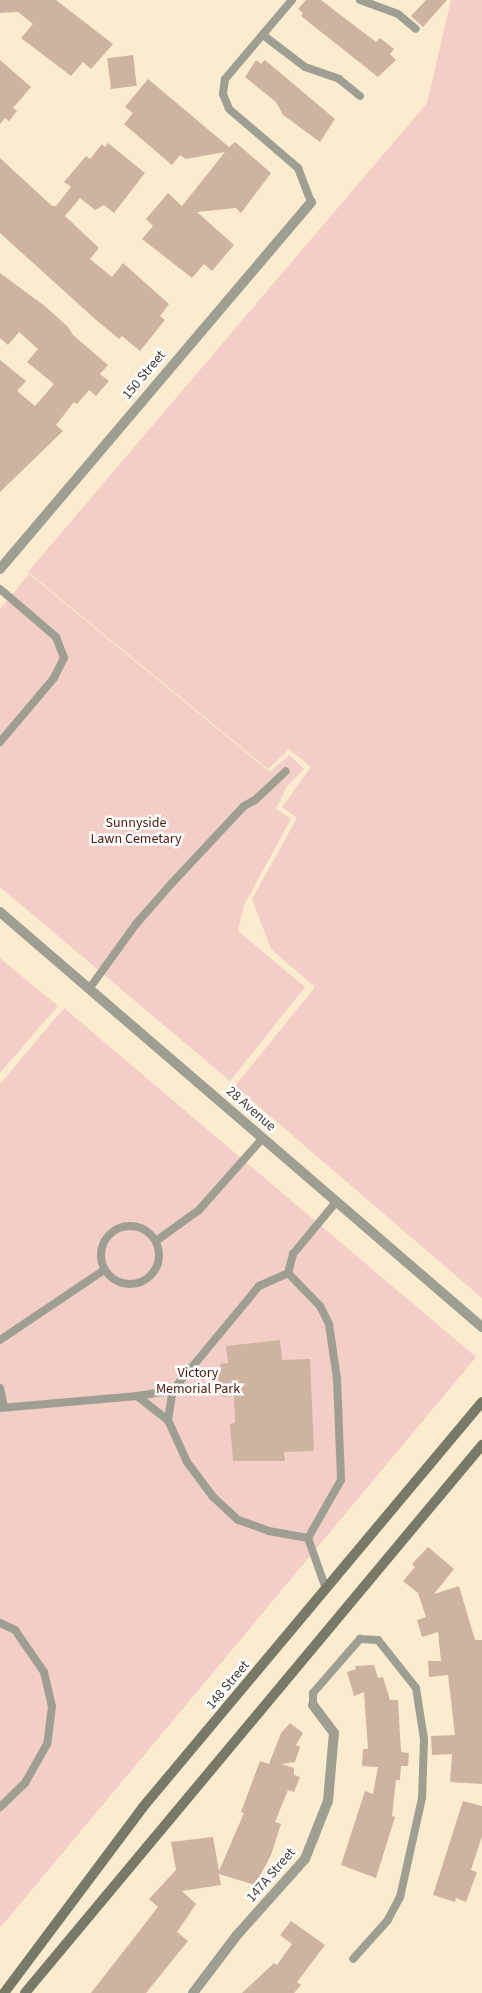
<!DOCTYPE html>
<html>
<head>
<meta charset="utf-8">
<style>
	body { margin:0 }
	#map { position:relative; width:482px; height:1993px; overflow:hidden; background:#fbeccf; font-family:"Source Sans 3",sans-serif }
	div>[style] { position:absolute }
	.green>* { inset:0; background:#f3cec6 }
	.building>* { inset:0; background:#ceb3a0; transform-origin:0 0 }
	.service>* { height:8px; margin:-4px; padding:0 4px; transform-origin:4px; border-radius:4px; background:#9e9f92 }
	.service>.ring { margin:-4px; padding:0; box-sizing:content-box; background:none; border:8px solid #9e9f92; border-radius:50% }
	.minor>* { height:10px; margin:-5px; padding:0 5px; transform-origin:5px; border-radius:5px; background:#9e9f92 }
	.tertiary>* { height:10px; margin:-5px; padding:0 5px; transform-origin:5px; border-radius:5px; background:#9e9f92 }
	.secondary>* { height:10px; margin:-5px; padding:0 5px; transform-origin:5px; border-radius:5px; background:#797967 }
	span { translate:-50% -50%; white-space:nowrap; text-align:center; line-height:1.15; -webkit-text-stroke:5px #fff; paint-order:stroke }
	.street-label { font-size:14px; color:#423c31 }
	.park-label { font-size:14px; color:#52160c }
</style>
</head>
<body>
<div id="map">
	<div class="green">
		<div style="clip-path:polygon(451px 0,482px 0,482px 1298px,235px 1086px,315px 987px,271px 949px,252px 899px,297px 818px,282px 807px,311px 767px,289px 749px,268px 769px,28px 572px,427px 103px)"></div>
		<div style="clip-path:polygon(29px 574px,270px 772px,289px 755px,304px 769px,287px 786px,276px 809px,291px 819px,244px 905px,238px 931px,305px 987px,230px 1081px,0 887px,0 609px)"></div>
		<div style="clip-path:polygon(0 958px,58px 1006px,0 1073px)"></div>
		<div style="clip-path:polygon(64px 1008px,476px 1357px,0 1928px,0 1084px)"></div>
	</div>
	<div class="building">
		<div style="clip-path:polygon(0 0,56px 0,113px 44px,91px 69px,83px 62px,71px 76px,21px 38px,33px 24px,18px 12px,0 13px)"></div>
		<div style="clip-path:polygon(306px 0,321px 0,376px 42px,380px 38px,394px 49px,390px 54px,396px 60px,378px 77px,301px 16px,303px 13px,298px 9px)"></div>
		<div style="clip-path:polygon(426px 0,447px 0,423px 27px,411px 16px)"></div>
		<div style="left:133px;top:55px;width:31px;height:26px;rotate:83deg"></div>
		<div style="clip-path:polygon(0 60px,31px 87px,13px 108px,17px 111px,9px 121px,5px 118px,0 124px)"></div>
		<div style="clip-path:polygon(256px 60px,261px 64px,265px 60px,335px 119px,320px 142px,283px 115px,276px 102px,245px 77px)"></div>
		<div style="clip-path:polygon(148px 79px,229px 147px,235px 142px,271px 173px,241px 213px,236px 208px,197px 212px,234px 245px,212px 271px,204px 264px,192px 278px,142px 239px,153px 226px,146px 219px,168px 193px,182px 206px,225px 152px,186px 159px,180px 155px,172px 165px,124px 124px,133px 113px,125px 107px)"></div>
		<div style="clip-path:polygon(108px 143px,145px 173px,114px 213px,104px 205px,95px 210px,80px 198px,65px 216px,99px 248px,90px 259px,112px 277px,123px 263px,169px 304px,160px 316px,165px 320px,140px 351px,122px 336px,119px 339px,95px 319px,0 233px,0 158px,52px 206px,56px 206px,71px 187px,64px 182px,86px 156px,90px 159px,102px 144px,105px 147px)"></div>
		<div style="clip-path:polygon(0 273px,46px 307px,68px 327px,73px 335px,108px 365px,100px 374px,109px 381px,96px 396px,89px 390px,77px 404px,74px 402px,56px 425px,63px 431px,0 492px,0 360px,26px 381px,17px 391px,35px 406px,54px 384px,27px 362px,38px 349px,19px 332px,8px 345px,0 338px)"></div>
		<div style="clip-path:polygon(280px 1340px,282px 1360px,310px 1359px,314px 1451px,284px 1452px,285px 1461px,233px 1461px,230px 1424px,235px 1423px,234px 1396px,223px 1397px,218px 1383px,220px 1364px,228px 1363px,226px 1346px)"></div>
		<div style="clip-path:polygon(428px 1547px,454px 1569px,434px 1594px,459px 1586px,475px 1640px,482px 1640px,482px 1784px,450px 1782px,452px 1754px,432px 1755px,431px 1736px,455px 1735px,448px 1675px,429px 1677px,428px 1661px,441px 1661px,438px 1632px,422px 1637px,417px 1620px,426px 1617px,418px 1593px,403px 1581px,415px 1567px,412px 1564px)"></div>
		<div style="clip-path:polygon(374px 1665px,378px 1678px,383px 1677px,390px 1700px,398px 1700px,401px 1752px,409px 1753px,408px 1766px,401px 1766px,400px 1780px,396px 1780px,392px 1816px,395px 1817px,376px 1878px,341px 1865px,365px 1791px,373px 1794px,378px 1767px,362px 1766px,363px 1749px,368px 1749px,364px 1692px,354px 1696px,347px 1672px,356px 1669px,355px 1666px)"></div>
		<div style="clip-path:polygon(290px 1723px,303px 1733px,296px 1745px,300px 1747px,295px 1762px,281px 1764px,294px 1768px,294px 1775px,300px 1777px,294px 1792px,288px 1790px,275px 1822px,281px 1824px,271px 1855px,255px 1885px,219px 1874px,221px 1885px,182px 1891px,196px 1904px,177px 1932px,188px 1941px,146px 1993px,91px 1993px,158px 1907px,149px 1899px,176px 1870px,171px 1842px,213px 1837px,219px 1871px,244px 1813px,241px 1812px,260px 1761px,269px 1764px,281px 1733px)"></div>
		<div style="clip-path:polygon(463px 1801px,482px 1806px,482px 1836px,471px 1870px,477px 1872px,466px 1902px,456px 1898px,455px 1902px,433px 1895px)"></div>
		<div style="clip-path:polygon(291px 1921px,325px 1945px,297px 1982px,301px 1985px,294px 1993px,242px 1993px,274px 1963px,277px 1965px,292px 1944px,280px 1935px)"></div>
	</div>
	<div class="service">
		<div style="left:292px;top:0;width:104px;rotate:130.3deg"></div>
		<div style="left:225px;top:79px;width:15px;rotate:98deg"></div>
		<div style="left:223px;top:94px;width:16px;rotate:68deg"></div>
		<div style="left:229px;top:109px;width:91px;rotate:40.5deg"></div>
		<div style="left:298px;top:168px;width:36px;rotate:69deg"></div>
		<div style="left:360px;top:0;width:40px;rotate:20.2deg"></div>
		<div style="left:398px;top:14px;width:23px;rotate:40deg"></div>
		<div style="left:263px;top:35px;width:53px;rotate:37.3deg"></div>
		<div style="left:305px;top:67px;width:36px;rotate:19deg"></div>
		<div style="left:339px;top:79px;width:27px;rotate:39deg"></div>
		<div style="left:0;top:589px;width:74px;rotate:40.6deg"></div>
		<div style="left:56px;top:637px;width:22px;rotate:69deg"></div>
		<div style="left:64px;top:658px;width:22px;rotate:117deg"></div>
		<div style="left:54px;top:678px;width:84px;rotate:130.2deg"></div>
		<div style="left:89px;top:989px;width:80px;rotate:-54.1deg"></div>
		<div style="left:136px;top:924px;width:55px;rotate:-48.7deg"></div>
		<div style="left:172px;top:883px;width:105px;rotate:-46.9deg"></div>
		<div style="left:244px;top:806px;width:13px;rotate:-29deg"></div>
		<div style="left:255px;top:800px;width:42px;rotate:-43.1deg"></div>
		<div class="ring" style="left:101px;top:1226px;width:50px;height:50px"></div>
		<div style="left:156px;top:1241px;width:53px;rotate:-35.8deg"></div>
		<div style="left:199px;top:1210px;width:96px;rotate:-48.4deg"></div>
		<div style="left:288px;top:1273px;width:46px;rotate:45.9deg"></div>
		<div style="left:320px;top:1306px;width:20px;rotate:63deg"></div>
		<div style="left:329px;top:1324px;width:56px;rotate:81.7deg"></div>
		<div style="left:337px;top:1379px;width:101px;rotate:87.7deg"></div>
		<div style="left:341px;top:1480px;width:67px;rotate:119.6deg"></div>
		<div style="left:0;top:1340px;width:125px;rotate:-33.9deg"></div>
		<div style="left:0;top:1388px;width:19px;rotate:78deg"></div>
		<div style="left:137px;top:1396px;width:39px;rotate:38deg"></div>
		<div style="left:0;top:1408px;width:138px;rotate:-5deg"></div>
		<div style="left:137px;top:1396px;width:36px;rotate:-9deg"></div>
		<div style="left:326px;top:1589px;width:54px;rotate:-109.4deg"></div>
		<div style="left:308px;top:1538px;width:40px;rotate:-170deg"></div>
		<div style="left:269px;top:1531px;width:33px;rotate:-160deg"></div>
		<div style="left:238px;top:1520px;width:34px;rotate:-137deg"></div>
		<div style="left:213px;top:1497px;width:44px;rotate:-126.6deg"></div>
		<div style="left:187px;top:1462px;width:46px;rotate:-114.3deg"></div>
		<div style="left:168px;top:1420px;width:30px;rotate:-81deg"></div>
		<div style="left:173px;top:1390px;width:135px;rotate:-50.4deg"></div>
		<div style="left:259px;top:1286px;width:32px;rotate:-24deg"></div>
		<div style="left:288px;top:1273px;width:20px;rotate:-75deg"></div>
		<div style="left:293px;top:1254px;width:67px;rotate:-50.4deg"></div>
		<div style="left:0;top:1623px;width:17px;rotate:25deg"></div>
		<div style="left:15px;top:1630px;width:51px;rotate:55.4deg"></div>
		<div style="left:44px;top:1672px;width:35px;rotate:77deg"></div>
		<div style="left:52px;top:1706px;width:38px;rotate:97deg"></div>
		<div style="left:47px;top:1744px;width:45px;rotate:119.4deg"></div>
		<div style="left:25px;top:1783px;width:35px;rotate:136deg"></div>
		<div style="left:313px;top:1705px;width:12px;rotate:-90deg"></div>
		<div style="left:313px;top:1693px;width:72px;rotate:-49deg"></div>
		<div style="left:360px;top:1639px;width:18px;rotate:3deg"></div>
		<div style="left:378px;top:1640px;width:61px;rotate:51.6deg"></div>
		<div style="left:416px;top:1688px;width:52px;rotate:81.1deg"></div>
		<div style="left:424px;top:1739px;width:59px;rotate:91.9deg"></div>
		<div style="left:422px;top:1798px;width:101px;rotate:102.5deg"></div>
		<div style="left:400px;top:1897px;width:26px;rotate:118deg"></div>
		<div style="left:388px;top:1920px;width:52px;rotate:131.9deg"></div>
	</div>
	<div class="minor">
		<div style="left:0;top:569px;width:481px;rotate:-49.7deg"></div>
		<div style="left:193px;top:1993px;width:73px;rotate:-52.8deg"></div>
		<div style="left:237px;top:1935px;width:102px;rotate:-48.2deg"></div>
		<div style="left:305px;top:1859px;width:62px;rotate:-68.4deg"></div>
		<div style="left:328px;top:1801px;width:68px;rotate:-85deg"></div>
		<div style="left:334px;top:1733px;width:35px;rotate:-127deg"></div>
	</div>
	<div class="tertiary">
		<div style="left:0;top:912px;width:636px;rotate:40.73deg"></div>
	</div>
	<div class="secondary">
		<div style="left:4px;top:1993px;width:232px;rotate:-53.2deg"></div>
		<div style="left:143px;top:1807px;width:528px;rotate:-50.07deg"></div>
		<div style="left:25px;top:1993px;width:714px;rotate:-50.17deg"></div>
	</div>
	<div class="street-label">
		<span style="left:144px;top:375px;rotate:-50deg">150 Street</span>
		<span style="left:251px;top:1109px;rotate:41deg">28 Avenue</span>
		<span style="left:228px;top:1685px;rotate:-50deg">148 Street</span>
		<span style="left:271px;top:1875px;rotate:-49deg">147A Street</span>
	</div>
	<div class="park-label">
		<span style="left:136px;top:831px">Sunnyside<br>Lawn Cemetary</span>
		<span style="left:198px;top:1381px">Victory<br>Memorial Park</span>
	</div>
</div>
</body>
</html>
